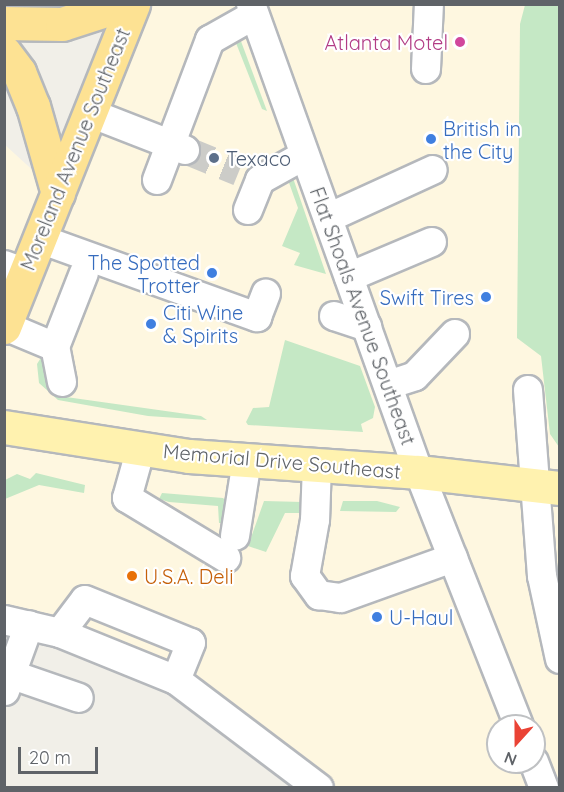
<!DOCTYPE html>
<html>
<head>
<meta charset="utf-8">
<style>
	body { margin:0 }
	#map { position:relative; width:564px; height:792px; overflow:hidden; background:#f1efe8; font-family:Quicksand,sans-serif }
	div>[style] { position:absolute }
	.commercial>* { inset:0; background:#fef7e0 }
	.green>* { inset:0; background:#c5e8c5; transform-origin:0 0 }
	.minor-tunnel>* { height:28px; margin-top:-14px; transform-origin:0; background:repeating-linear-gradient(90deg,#ccccc8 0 28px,transparent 0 42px) }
	.roads { filter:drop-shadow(2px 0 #b5b8bc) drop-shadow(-2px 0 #b5b8bc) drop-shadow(0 2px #b5b8bc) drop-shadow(0 -2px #b5b8bc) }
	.minor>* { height:28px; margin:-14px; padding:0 14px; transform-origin:14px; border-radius:14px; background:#fff }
	.major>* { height:33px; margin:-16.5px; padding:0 16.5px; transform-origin:16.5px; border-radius:16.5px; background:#fff2af }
	.highway>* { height:33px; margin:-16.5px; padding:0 16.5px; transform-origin:16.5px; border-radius:16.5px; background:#fde293 }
	.dots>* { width:16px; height:16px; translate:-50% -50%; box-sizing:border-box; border:3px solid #fff; border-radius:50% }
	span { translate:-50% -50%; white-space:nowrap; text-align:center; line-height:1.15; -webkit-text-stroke:4.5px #fff; paint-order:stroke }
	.hotel-label { font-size:20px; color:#b23c85 }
	.right { translate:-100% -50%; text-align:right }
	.shop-label { font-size:20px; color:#366cbe }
	.left { translate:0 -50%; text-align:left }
	.street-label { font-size:20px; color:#5f6368 }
	.service-label { font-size:20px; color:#4e5e75 }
	.food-label { font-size:20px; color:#c56008 }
	.frame { position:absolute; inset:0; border:6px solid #5f6368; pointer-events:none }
	.north { position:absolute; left:486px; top:714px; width:60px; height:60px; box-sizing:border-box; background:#fff; border:2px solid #bfc1c3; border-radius:50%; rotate:201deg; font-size:16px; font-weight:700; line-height:24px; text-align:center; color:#5f6368 }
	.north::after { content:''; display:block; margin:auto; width:21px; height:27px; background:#ea4335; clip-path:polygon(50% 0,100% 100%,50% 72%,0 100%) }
	.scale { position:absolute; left:18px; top:747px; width:80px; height:27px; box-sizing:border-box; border:3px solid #5f6368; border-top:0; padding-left:8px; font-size:18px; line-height:21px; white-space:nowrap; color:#5f6368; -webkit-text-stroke:4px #fff; paint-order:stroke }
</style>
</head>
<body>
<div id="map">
	<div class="commercial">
		<div style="clip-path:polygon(evenodd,125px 5px,559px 5px,559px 787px,324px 787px,175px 680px,60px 633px,5px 635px,4px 144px,50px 186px,125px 5px,498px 726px,534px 726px,534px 762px,498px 762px,498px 726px)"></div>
	</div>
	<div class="green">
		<div style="left:6px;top:5px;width:75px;height:5px"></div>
		<div style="clip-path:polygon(525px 5px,559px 5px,559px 447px,550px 434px,541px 356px,517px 338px,520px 24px)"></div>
		<div style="clip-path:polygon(239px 36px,267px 111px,262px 109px,236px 43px)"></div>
		<div style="clip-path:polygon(292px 175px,326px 274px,294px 265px,300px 253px,282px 246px,298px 208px,288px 180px)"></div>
		<div style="clip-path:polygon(285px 340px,360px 366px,375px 407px,373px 418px,361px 424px,363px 432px,248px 425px,246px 422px,253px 408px,269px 407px)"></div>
		<div style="clip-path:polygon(42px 356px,59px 396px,201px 416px,207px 420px,148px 416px,58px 400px,39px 383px,37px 364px)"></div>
		<div style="clip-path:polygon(36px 473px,85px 485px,84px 493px,39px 485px,5px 499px,5px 480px,17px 474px,30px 479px)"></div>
		<div style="clip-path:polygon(162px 493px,223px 498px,227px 502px,224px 523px,219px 523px,218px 506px,169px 502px,159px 499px)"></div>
		<div style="clip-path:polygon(264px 501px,303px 502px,303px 513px,285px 513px,266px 552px,248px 546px)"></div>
		<div style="clip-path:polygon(343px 501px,377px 501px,400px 507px,396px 512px,340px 511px)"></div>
	</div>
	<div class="minor-tunnel">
		<div style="left:185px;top:150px;width:58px;rotate:22.2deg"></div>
	</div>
	<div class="roads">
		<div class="minor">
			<div style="left:251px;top:4px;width:497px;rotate:70.3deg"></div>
			<div style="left:419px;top:472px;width:273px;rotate:68.5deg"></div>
			<div style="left:426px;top:69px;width:65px;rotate:-87.4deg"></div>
			<div style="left:90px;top:113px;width:102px;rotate:21.3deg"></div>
			<div style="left:157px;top:180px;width:150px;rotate:-69.3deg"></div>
			<div style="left:210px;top:40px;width:51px;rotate:-29.6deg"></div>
			<div style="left:248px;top:210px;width:32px;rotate:-68deg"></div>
			<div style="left:260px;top:180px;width:51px;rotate:-29.1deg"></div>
			<div style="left:328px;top:218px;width:115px;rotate:-24.6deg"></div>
			<div style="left:40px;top:239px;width:231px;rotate:19.8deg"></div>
			<div style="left:257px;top:317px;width:25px;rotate:-69deg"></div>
			<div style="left:4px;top:265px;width:23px;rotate:20deg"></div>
			<div style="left:349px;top:277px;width:90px;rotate:-22.9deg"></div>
			<div style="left:334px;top:316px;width:35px;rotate:18deg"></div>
			<div style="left:5px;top:326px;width:54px;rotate:22.8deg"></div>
			<div style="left:62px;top:382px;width:36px;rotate:-101deg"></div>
			<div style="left:55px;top:347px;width:79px;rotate:-68.6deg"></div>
			<div style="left:388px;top:385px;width:28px;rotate:-18deg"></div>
			<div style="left:415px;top:376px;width:58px;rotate:-46.4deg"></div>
			<div style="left:528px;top:390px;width:187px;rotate:85.7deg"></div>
			<div style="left:542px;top:576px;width:85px;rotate:77.8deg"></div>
			<div style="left:141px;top:448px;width:52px;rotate:105.6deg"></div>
			<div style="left:127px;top:498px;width:116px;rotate:31.2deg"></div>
			<div style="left:317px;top:464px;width:56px;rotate:92deg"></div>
			<div style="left:315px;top:520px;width:57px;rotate:100.1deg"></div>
			<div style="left:305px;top:576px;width:24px;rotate:54deg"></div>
			<div style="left:319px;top:595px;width:22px;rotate:8deg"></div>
			<div style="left:341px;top:598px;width:119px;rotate:-19.7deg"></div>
			<div style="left:235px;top:536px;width:77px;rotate:-81deg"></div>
			<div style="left:4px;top:620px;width:57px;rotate:13.1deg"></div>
			<div style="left:60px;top:633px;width:125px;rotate:22.1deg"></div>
			<div style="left:176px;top:680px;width:179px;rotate:37.1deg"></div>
			<div style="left:60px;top:633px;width:41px;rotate:-52.9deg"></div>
			<div style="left:85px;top:600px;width:114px;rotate:22.1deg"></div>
			<div style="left:191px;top:643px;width:40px;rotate:112deg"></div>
			<div style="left:4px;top:672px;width:79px;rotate:19.1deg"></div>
			<div style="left:5px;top:691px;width:70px;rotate:-70deg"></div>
			<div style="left:534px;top:762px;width:28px;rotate:69deg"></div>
		</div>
		<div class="major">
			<div style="left:4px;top:427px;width:187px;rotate:8.9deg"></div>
			<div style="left:189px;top:456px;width:231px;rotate:4deg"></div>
			<div style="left:419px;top:472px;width:142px;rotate:6.5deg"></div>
		</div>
		<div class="highway">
			<div style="left:4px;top:23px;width:58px;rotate:1deg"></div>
			<div style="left:62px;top:24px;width:65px;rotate:-17.9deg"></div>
			<div style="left:4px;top:52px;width:25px;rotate:53deg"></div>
			<div style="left:19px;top:72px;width:37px;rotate:68deg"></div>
			<div style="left:33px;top:106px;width:91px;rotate:74.1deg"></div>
			<div style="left:4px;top:327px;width:348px;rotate:-68.2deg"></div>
		</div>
	</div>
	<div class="dots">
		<div style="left:460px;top:42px;background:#d1479c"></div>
		<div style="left:431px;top:139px;background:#3f7fe0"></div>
		<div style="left:214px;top:158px;background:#5c6f8a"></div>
		<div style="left:212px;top:273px;background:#3f7fe0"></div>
		<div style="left:486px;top:297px;background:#3f7fe0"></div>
		<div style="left:151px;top:324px;background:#3f7fe0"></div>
		<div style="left:132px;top:576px;background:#e8710a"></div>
		<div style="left:377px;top:617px;background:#3f7fe0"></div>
	</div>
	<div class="hotel-label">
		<span class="right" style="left:448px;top:42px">Atlanta Motel</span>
	</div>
	<div class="shop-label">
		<span class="left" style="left:443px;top:140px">British in<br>the City</span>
		<span class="right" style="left:200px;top:274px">The Spotted<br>Trotter</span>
		<span class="right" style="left:474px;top:297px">Swift Tires</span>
		<span class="left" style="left:163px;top:324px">Citi Wine<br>&amp; Spirits</span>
		<span class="left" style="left:389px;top:617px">U-Haul</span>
	</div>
	<div class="street-label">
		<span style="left:75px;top:149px;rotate:-68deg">Moreland Avenue Southeast</span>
		<span style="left:363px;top:316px;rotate:70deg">Flat Shoals Avenue Southeast</span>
		<span style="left:282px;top:461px;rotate:5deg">Memorial Drive Southeast</span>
	</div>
	<div class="service-label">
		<span class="left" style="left:226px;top:158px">Texaco</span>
	</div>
	<div class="food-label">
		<span class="left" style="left:144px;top:576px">U.S.A. Deli</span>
	</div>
	<div class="frame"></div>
	<div class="north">N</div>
	<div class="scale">20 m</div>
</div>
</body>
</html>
